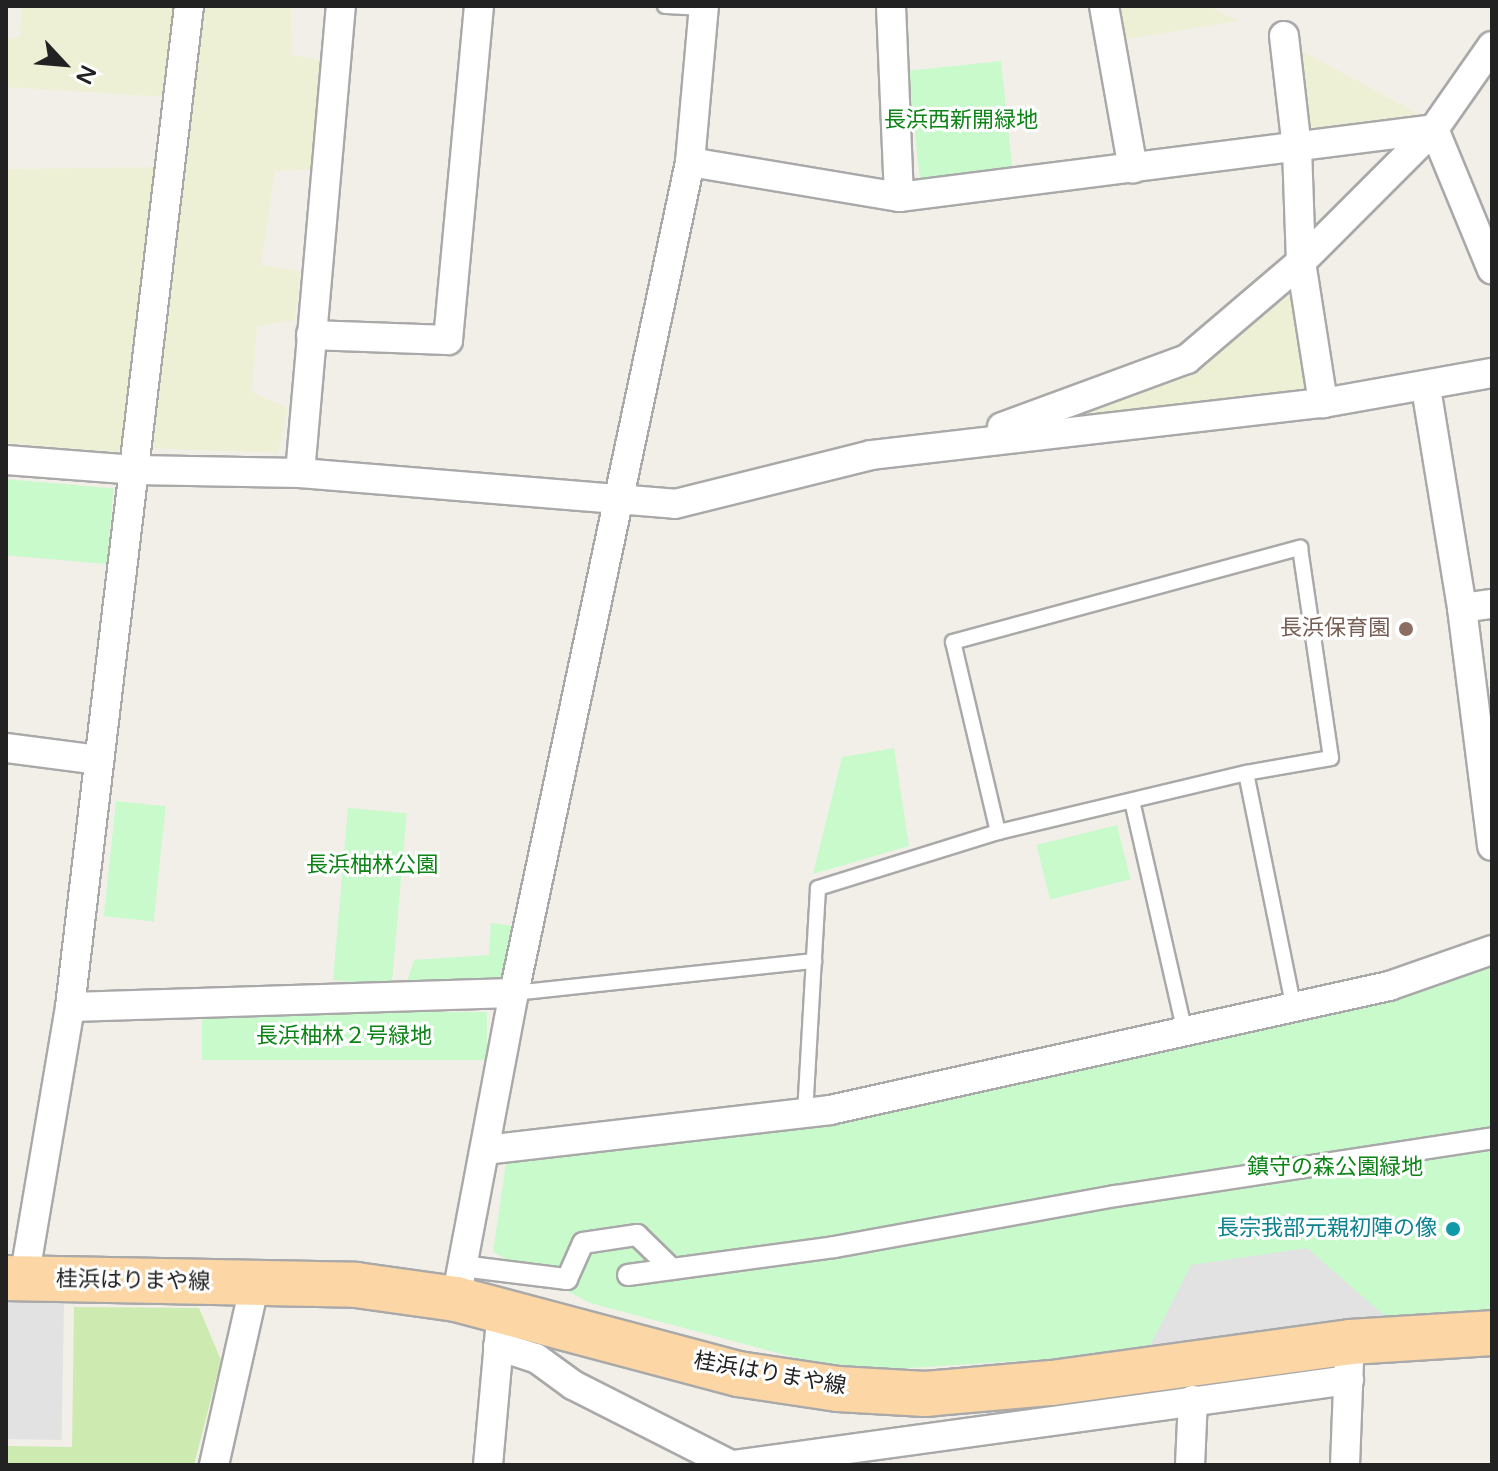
<!DOCTYPE html>
<html>
<head>
<meta charset="utf-8">
<style>
	body { margin:0 }
	#map { position:relative; width:1498px; height:1471px; overflow:hidden; background:#f2efe9; font-family:"Varela Round","Noto Sans JP",sans-serif }
	div>[style] { position:absolute }
	.farmland>* { inset:0; background:#eef0d5 }
	.grass>* { inset:0; background:#cdebb0 }
	.park>* { inset:0; background:#c8facc; transform-origin:0 0 }
	.parking>* { inset:0; background:#e2e2e2; transform-origin:0 0 }
	.roads { filter:drop-shadow(2px 0 #a9a9a9) drop-shadow(-2px 0 #a9a9a9) drop-shadow(0 2px #a9a9a9) drop-shadow(0 -2px #a9a9a9) }
	.service>* { height:14px; margin:-7px; padding:0 7px; transform-origin:7px; border-radius:7px; background:#fff }
	.pedestrian>* { height:20px; margin:-10px; padding:0 10px; transform-origin:10px; border-radius:10px; background:#fff }
	.minor>* { height:28px; margin:-14px; padding:0 14px; transform-origin:14px; border-radius:14px; background:#fff }
	.primary>* { height:44px; margin:-22px; padding:0 22px; transform-origin:22px; border-radius:22px; background:#fcd6a4 }
	.dots>* { width:22px; height:22px; translate:-50% -50%; box-sizing:border-box; border:4px solid #fff; border-radius:50% }
	span { translate:-50% -50%; white-space:nowrap; text-align:center; line-height:1.15; -webkit-text-stroke:6px #fff; paint-order:stroke }
	.park-label { font-size:22px; color:#0c8416 }
	.education-label { font-size:22px; color:#785e54 }
	.right { translate:-100% -50%; text-align:right }
	.culture-label { font-size:22px; color:#0d838f }
	.street-label { font-size:22px; color:#222 }
	.frame { position:absolute; inset:0; border:8px solid #222; pointer-events:none }
	.north { position:absolute; left:24px; top:24px; width:80px; height:80px; -webkit-text-stroke:6px #fff; paint-order:stroke; rotate:116deg; font-size:22px; font-weight:700; line-height:32px; text-align:center; color:#222 }
	.north::after { content:''; display:block; margin:auto; width:28px; height:36px; background:#222; clip-path:polygon(50% 0,100% 100%,50% 72%,0 100%) }
</style>
</head>
<body>
<div id="map">
	<div class="farmland">
		<div style="clip-path:polygon(22px 6px,173px 6px,167px 97px,6px 87px,6px 37px,19px 38px)"></div>
		<div style="clip-path:polygon(198px 6px,291px 6px,292px 55px,326px 61px,316px 169px,275px 171px,261px 265px,300px 271px,295px 320px,257px 326px,252px 392px,288px 408px,278px 453px,146px 448px)"></div>
		<div style="clip-path:polygon(1116px 6px,1208px 6px,1237px 21px,1122px 40px)"></div>
		<div style="clip-path:polygon(1293px 46px,1426px 118px,1306px 138px)"></div>
		<div style="clip-path:polygon(159px 167px,128px 453px,6px 443px,6px 169px)"></div>
		<div style="clip-path:polygon(1295px 284px,1307px 391px,1042px 427px)"></div>
	</div>
	<div class="grass">
		<div style="clip-path:polygon(74px 1307px,199px 1308px,221px 1360px,194px 1465px,6px 1465px,6px 1446px,72px 1447px)"></div>
	</div>
	<div class="park">
		<div style="left:1001px;top:61px;width:110px;height:93px;rotate:84deg"></div>
		<div style="left:6px;top:479px;width:108px;height:76px;rotate:5deg"></div>
		<div style="clip-path:polygon(894px 748px,909px 846px,813px 874px,842px 757px)"></div>
		<div style="left:116px;top:801px;width:50px;height:116px;rotate:6deg"></div>
		<div style="left:348px;top:808px;width:59px;height:173px;rotate:5deg"></div>
		<div style="left:1117px;top:825px;width:56px;height:83px;rotate:76deg"></div>
		<div style="clip-path:polygon(491px 923px,514px 926px,506px 977px,407px 982px,414px 960px,489px 955px)"></div>
		<div style="clip-path:polygon(1492px 961px,1492px 1314px,1386px 1317px,1143px 1353px,849px 1372px,590px 1303px,493px 1252px,508px 1149px,808px 1124px)"></div>
		<div style="left:487px;top:1012px;width:48px;height:285px;rotate:90deg"></div>
	</div>
	<div class="parking">
		<div style="clip-path:polygon(1307px 1248px,1386px 1317px,1147px 1352px,1191px 1265px)"></div>
		<div style="left:6px;top:1301px;width:58px;height:138px;rotate:1deg"></div>
	</div>
	<div class="roads">
		<div class="service">
			<div style="left:665px;top:6px;width:39px;rotate:3deg"></div>
			<div style="left:1246px;top:773px;width:255px;rotate:166.6deg"></div>
			<div style="left:998px;top:832px;width:195px;rotate:-103.3deg"></div>
			<div style="left:953px;top:642px;width:360px;rotate:-15.2deg"></div>
			<div style="left:1300px;top:548px;width:212px;rotate:81.6deg"></div>
			<div style="left:1331px;top:758px;width:86px;rotate:170deg"></div>
			<div style="left:1246px;top:773px;width:240px;rotate:78.5deg"></div>
			<div style="left:1132px;top:801px;width:238px;rotate:77.1deg"></div>
			<div style="left:514px;top:993px;width:302px;rotate:-6.1deg"></div>
			<div style="left:805px;top:1114px;width:226px;rotate:-86.7deg"></div>
			<div style="left:818px;top:888px;width:189px;rotate:-17.3deg"></div>
		</div>
		<div class="pedestrian">
			<div style="left:462px;top:1266px;width:106px;rotate:7.1deg"></div>
			<div style="left:567px;top:1279px;width:39px;rotate:-66deg"></div>
			<div style="left:583px;top:1243px;width:55px;rotate:-8.4deg"></div>
			<div style="left:637px;top:1235px;width:49px;rotate:44.2deg"></div>
			<div style="left:628px;top:1275px;width:208px;rotate:-7.7deg"></div>
			<div style="left:834px;top:1247px;width:286px;rotate:-10.3deg"></div>
			<div style="left:1115px;top:1196px;width:381px;rotate:-8.7deg"></div>
		</div>
		<div class="minor">
			<div style="left:891px;top:6px;width:191px;rotate:87.6deg"></div>
			<div style="left:1104px;top:6px;width:165px;rotate:79.9deg"></div>
			<div style="left:1284px;top:36px;width:113px;rotate:83.4deg"></div>
			<div style="left:1297px;top:148px;width:114px;rotate:88deg"></div>
			<div style="left:1301px;top:262px;width:143px;rotate:81.1deg"></div>
			<div style="left:690px;top:162px;width:212px;rotate:9.5deg"></div>
			<div style="left:899px;top:197px;width:539px;rotate:-7.24deg"></div>
			<div style="left:1434px;top:129px;width:101px;rotate:-55.1deg"></div>
			<div style="left:311px;top:335px;width:137px;rotate:2.1deg"></div>
			<div style="left:448px;top:340px;width:335px;rotate:-84.7deg"></div>
			<div style="left:1426px;top:388px;width:223px;rotate:80.7deg"></div>
			<div style="left:1462px;top:608px;width:30px;rotate:-8deg"></div>
			<div style="left:1002px;top:427px;width:197px;rotate:-20.2deg"></div>
			<div style="left:1187px;top:359px;width:150px;rotate:-40.4deg"></div>
			<div style="left:1301px;top:262px;width:188px;rotate:-45deg"></div>
			<div style="left:1434px;top:129px;width:152px;rotate:67.6deg"></div>
			<div style="left:6px;top:460px;width:129px;rotate:4.4deg"></div>
			<div style="left:135px;top:470px;width:165px;rotate:1deg"></div>
			<div style="left:300px;top:473px;width:376px;rotate:4.7deg"></div>
			<div style="left:675px;top:504px;width:202px;rotate:-14deg"></div>
			<div style="left:871px;top:455px;width:455px;rotate:-6.6deg"></div>
			<div style="left:1323px;top:403px;width:172px;rotate:-10.1deg"></div>
			<div style="left:300px;top:473px;width:469px;rotate:-85deg"></div>
			<div style="left:1462px;top:608px;width:240px;rotate:82.8deg"></div>
			<div style="left:6px;top:748px;width:94px;rotate:7.4deg"></div>
			<div style="left:70px;top:1007px;width:444px;rotate:-1.8deg"></div>
			<div style="left:485px;top:1150px;width:347px;rotate:-6.6deg"></div>
			<div style="left:830px;top:1110px;width:573px;rotate:-12.51deg"></div>
			<div style="left:1389px;top:986px;width:109px;rotate:-19.3deg"></div>
			<div style="left:24px;top:1279px;width:276px;rotate:-80.4deg"></div>
			<div style="left:70px;top:1007px;width:1008px;rotate:-83.22deg"></div>
			<div style="left:456px;top:1299px;width:311px;rotate:-79.3deg"></div>
			<div style="left:514px;top:993px;width:849px;rotate:-78.04deg"></div>
			<div style="left:690px;top:162px;width:157px;rotate:-84.9deg"></div>
			<div style="left:498px;top:1346px;width:40px;rotate:18deg"></div>
			<div style="left:536px;top:1358px;width:46px;rotate:36.1deg"></div>
			<div style="left:573px;top:1385px;width:177px;rotate:26.9deg"></div>
			<div style="left:214px;top:1465px;width:187px;rotate:-77.3deg"></div>
			<div style="left:488px;top:1465px;width:136px;rotate:-84.9deg"></div>
			<div style="left:733px;top:1465px;width:622px;rotate:-7.86deg"></div>
			<div style="left:1190px;top:1465px;width:65px;rotate:-87.4deg"></div>
			<div style="left:1345px;top:1465px;width:102px;rotate:-87.8deg"></div>
		</div>
		<div class="primary">
			<div style="left:6px;top:1278px;width:350px;rotate:1.1deg"></div>
			<div style="left:356px;top:1285px;width:101px;rotate:8deg"></div>
			<div style="left:456px;top:1299px;width:292px;rotate:14.9deg"></div>
			<div style="left:738px;top:1374px;width:101px;rotate:8.5deg"></div>
			<div style="left:838px;top:1389px;width:87px;rotate:3.3deg"></div>
			<div style="left:925px;top:1394px;width:127px;rotate:-5deg"></div>
			<div style="left:1052px;top:1383px;width:301px;rotate:-7.8deg"></div>
			<div style="left:1350px;top:1342px;width:142px;rotate:-3.6deg"></div>
		</div>
	</div>
	<div class="dots">
		<div style="left:1406px;top:629px;background:#8d6e63"></div>
		<div style="left:1453px;top:1229px;background:#0f9aa8"></div>
	</div>
	<div class="park-label">
		<span style="left:961px;top:121px">長浜西新開緑地</span>
		<span style="left:372px;top:866px">長浜柚林公園</span>
		<span style="left:344px;top:1037px">長浜柚林２号緑地</span>
		<span style="left:1335px;top:1168px">鎮守の森公園緑地</span>
	</div>
	<div class="education-label">
		<span class="right" style="left:1390px;top:629px">長浜保育園</span>
	</div>
	<div class="culture-label">
		<span class="right" style="left:1437px;top:1229px">長宗我部元親初陣の像</span>
	</div>
	<div class="street-label">
		<span style="left:133px;top:1281px;rotate:1deg">桂浜はりまや線</span>
		<span style="left:770px;top:1374px;rotate:10deg">桂浜はりまや線</span>
	</div>
	<div class="frame"></div>
	<div class="north">N</div>
</div>
</body>
</html>
